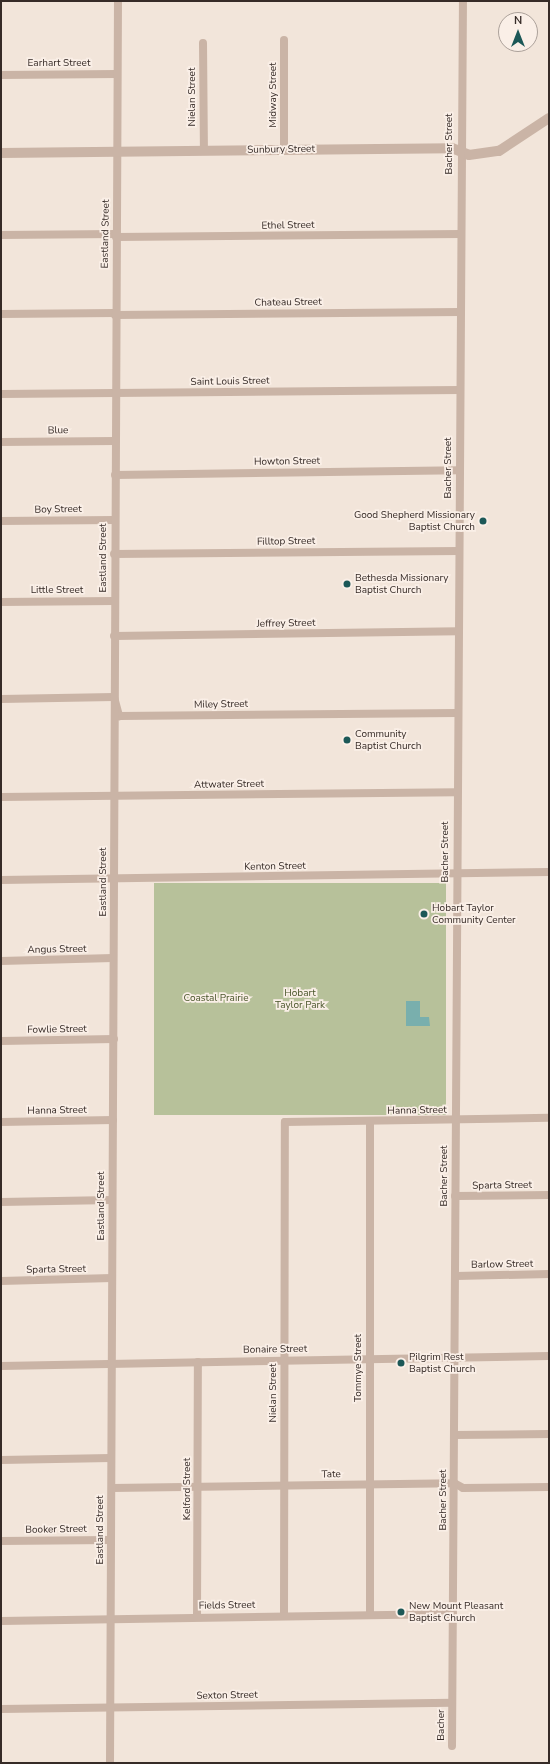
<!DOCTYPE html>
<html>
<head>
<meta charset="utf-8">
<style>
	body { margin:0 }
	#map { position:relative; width:550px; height:1764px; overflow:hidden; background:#f2e5da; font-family:"Nunito Sans",sans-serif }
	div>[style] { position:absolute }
	.green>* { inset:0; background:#b7c19a; transform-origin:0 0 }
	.water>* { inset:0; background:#79afad }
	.minor>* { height:8px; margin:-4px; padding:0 4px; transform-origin:4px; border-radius:4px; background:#cab4a6 }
	.tertiary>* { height:10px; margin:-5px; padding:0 5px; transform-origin:5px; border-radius:5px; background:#cab4a6 }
	.dots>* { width:11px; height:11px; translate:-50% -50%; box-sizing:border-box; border:2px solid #faefe7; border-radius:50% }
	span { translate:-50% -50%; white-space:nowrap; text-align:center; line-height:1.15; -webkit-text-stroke:3.5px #faefe7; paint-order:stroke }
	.street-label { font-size:10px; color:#362b27 }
	.poi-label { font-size:10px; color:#362b27 }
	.right { translate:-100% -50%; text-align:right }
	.left { translate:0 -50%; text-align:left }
	.park-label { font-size:10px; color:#49552a }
	.frame { position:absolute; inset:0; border:2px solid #362b27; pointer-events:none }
	.north { position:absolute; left:498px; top:12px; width:40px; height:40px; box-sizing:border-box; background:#faefe7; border:1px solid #aca19a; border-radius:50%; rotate:0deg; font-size:11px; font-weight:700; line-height:16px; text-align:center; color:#362b27 }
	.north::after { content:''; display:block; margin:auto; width:14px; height:18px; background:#1c5857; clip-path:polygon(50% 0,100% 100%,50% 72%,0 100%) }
</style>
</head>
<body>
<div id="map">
	<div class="green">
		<div style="left:446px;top:883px;width:232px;height:292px;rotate:90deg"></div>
	</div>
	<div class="water">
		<div style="clip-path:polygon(406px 1001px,420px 1001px,420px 1017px,429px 1017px,430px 1026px,406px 1026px)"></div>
	</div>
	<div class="minor">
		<div style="left:284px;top:40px;width:110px;rotate:90deg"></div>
		<div style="left:203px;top:43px;width:108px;rotate:89.5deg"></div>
		<div style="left:1px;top:75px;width:116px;rotate:-0.5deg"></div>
		<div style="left:1px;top:235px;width:115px;rotate:-0.5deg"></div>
		<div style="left:116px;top:237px;width:345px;rotate:-0.5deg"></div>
		<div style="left:1px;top:314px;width:114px;rotate:-0.5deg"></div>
		<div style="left:115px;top:315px;width:345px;rotate:-0.5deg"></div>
		<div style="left:1px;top:394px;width:459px;rotate:-0.5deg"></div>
		<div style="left:1px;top:442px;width:114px;rotate:-0.5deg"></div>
		<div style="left:115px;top:475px;width:344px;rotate:-0.8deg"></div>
		<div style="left:1px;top:521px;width:113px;rotate:-0.5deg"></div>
		<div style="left:114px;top:554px;width:345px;rotate:-0.5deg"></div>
		<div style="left:1px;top:602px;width:113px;rotate:-0.5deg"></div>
		<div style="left:114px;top:636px;width:344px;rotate:-0.8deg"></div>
		<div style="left:1px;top:699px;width:113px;rotate:-1deg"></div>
		<div style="left:114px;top:697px;width:20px;rotate:75deg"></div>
		<div style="left:119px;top:716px;width:338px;rotate:-0.5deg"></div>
		<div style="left:1px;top:797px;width:456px;rotate:-0.6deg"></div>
		<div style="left:1px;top:880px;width:548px;rotate:-0.84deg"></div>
		<div style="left:1px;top:961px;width:112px;rotate:-1.5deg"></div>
		<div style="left:1px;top:1041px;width:113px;rotate:-1deg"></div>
		<div style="left:1px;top:1122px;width:112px;rotate:-1deg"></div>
		<div style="left:455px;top:1196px;width:94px;rotate:-0.6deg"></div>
		<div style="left:1px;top:1202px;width:111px;rotate:-1deg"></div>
		<div style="left:456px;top:1276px;width:93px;rotate:-1.2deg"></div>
		<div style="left:1px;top:1281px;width:111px;rotate:-1.5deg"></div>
		<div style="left:1px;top:1366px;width:548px;rotate:-1.05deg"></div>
		<div style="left:454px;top:1435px;width:95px;rotate:-0.6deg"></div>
		<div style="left:1px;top:1460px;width:110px;rotate:-1deg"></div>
		<div style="left:112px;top:1488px;width:342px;rotate:-0.8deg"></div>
		<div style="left:454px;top:1483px;width:10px;rotate:29deg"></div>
		<div style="left:463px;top:1488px;width:86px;rotate:-0.7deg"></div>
		<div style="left:1px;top:1541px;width:109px;rotate:-0.5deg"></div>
		<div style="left:370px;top:1614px;width:493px;rotate:-90deg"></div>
		<div style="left:284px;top:1615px;width:493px;rotate:-89.9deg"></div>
		<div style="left:285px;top:1122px;width:264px;rotate:-0.9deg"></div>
		<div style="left:197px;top:1617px;width:255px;rotate:-89.8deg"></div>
		<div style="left:1px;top:1621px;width:452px;rotate:-0.9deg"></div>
		<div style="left:1px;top:1709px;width:451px;rotate:-0.8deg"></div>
		<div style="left:452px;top:1746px;width:1745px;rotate:-89.64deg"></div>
		<div style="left:110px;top:1763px;width:1762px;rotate:-89.74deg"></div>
	</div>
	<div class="tertiary">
		<div style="left:1px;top:153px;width:451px;rotate:-0.6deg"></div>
		<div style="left:452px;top:148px;width:18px;rotate:22deg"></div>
		<div style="left:469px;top:155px;width:30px;rotate:-8deg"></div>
		<div style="left:499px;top:151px;width:60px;rotate:-33.4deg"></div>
	</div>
	<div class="dots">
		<div style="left:483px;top:521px;background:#1c5857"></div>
		<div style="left:347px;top:584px;background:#1c5857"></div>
		<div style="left:347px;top:740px;background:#1c5857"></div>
		<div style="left:424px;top:914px;background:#1c5857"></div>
		<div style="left:401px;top:1363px;background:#1c5857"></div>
		<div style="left:401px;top:1612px;background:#1c5857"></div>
	</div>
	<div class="street-label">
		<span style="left:59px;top:64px">Earhart Street</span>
		<span style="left:274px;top:95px;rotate:-90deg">Midway Street</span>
		<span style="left:193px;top:97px;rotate:-90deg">Nielan Street</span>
		<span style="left:450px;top:144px;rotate:-90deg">Bacher Street</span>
		<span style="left:281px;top:150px;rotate:-1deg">Sunbury Street</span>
		<span style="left:288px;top:226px;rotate:-1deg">Ethel Street</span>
		<span style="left:106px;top:234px;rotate:-89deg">Eastland Street</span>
		<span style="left:288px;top:303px;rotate:-1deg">Chateau Street</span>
		<span style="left:230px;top:382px;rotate:-1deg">Saint Louis Street</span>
		<span style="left:58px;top:431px;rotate:-1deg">Blue</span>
		<span style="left:287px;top:462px;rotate:-1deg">Howton Street</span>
		<span style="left:449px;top:468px;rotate:-90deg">Bacher Street</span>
		<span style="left:58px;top:510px;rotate:-1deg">Boy Street</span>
		<span style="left:286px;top:542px;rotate:-1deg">Filltop Street</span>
		<span style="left:104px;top:558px;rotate:-90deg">Eastland Street</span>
		<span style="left:57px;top:591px">Little Street</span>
		<span style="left:286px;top:624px;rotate:-1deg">Jeffrey Street</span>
		<span style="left:221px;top:705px;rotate:-1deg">Miley Street</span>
		<span style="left:229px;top:785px;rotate:-1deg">Attwater Street</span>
		<span style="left:446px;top:852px;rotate:-90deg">Bacher Street</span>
		<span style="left:275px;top:867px;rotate:-1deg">Kenton Street</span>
		<span style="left:104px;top:882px;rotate:-90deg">Eastland Street</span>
		<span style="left:57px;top:950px;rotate:-1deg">Angus Street</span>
		<span style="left:57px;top:1030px;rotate:-1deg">Fowlie Street</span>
		<span style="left:57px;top:1111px;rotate:-1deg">Hanna Street</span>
		<span style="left:417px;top:1111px;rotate:-1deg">Hanna Street</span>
		<span style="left:445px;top:1176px;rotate:-90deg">Bacher Street</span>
		<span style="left:502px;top:1186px;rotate:-1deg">Sparta Street</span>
		<span style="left:102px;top:1206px;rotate:-90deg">Eastland Street</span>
		<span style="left:502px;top:1265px;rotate:-1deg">Barlow Street</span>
		<span style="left:56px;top:1270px;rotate:-1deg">Sparta Street</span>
		<span style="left:275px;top:1350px;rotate:-1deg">Bonaire Street</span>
		<span style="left:359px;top:1368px;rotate:-90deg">Tommye Street</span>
		<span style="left:274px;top:1393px;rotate:-90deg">Nielan Street</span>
		<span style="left:331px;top:1475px;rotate:-1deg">Tate</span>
		<span style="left:188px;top:1489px;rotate:-90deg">Kelford Street</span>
		<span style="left:444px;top:1500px;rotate:-90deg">Bacher Street</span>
		<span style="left:56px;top:1530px;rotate:-1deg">Booker Street</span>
		<span style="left:101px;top:1530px;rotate:-90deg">Eastland Street</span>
		<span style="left:227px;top:1606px;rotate:-1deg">Fields Street</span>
		<span style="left:227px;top:1696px;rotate:-1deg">Sexton Street</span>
		<span style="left:442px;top:1725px;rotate:-90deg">Bacher</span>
	</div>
	<div class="poi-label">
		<span class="right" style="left:475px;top:521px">Good Shepherd Missionary<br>Baptist Church</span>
		<span class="left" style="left:355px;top:584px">Bethesda Missionary<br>Baptist Church</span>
		<span class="left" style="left:355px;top:740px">Community<br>Baptist Church</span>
		<span class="left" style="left:432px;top:914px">Hobart Taylor<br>Community Center</span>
		<span class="left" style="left:409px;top:1363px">Pilgrim Rest<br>Baptist Church</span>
		<span class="left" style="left:409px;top:1612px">New Mount Pleasant<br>Baptist Church</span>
	</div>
	<div class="park-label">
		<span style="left:300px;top:999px">Hobart<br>Taylor Park</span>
		<span style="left:216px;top:999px">Coastal Prairie</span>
	</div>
	<div class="frame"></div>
	<div class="north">N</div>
</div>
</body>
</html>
